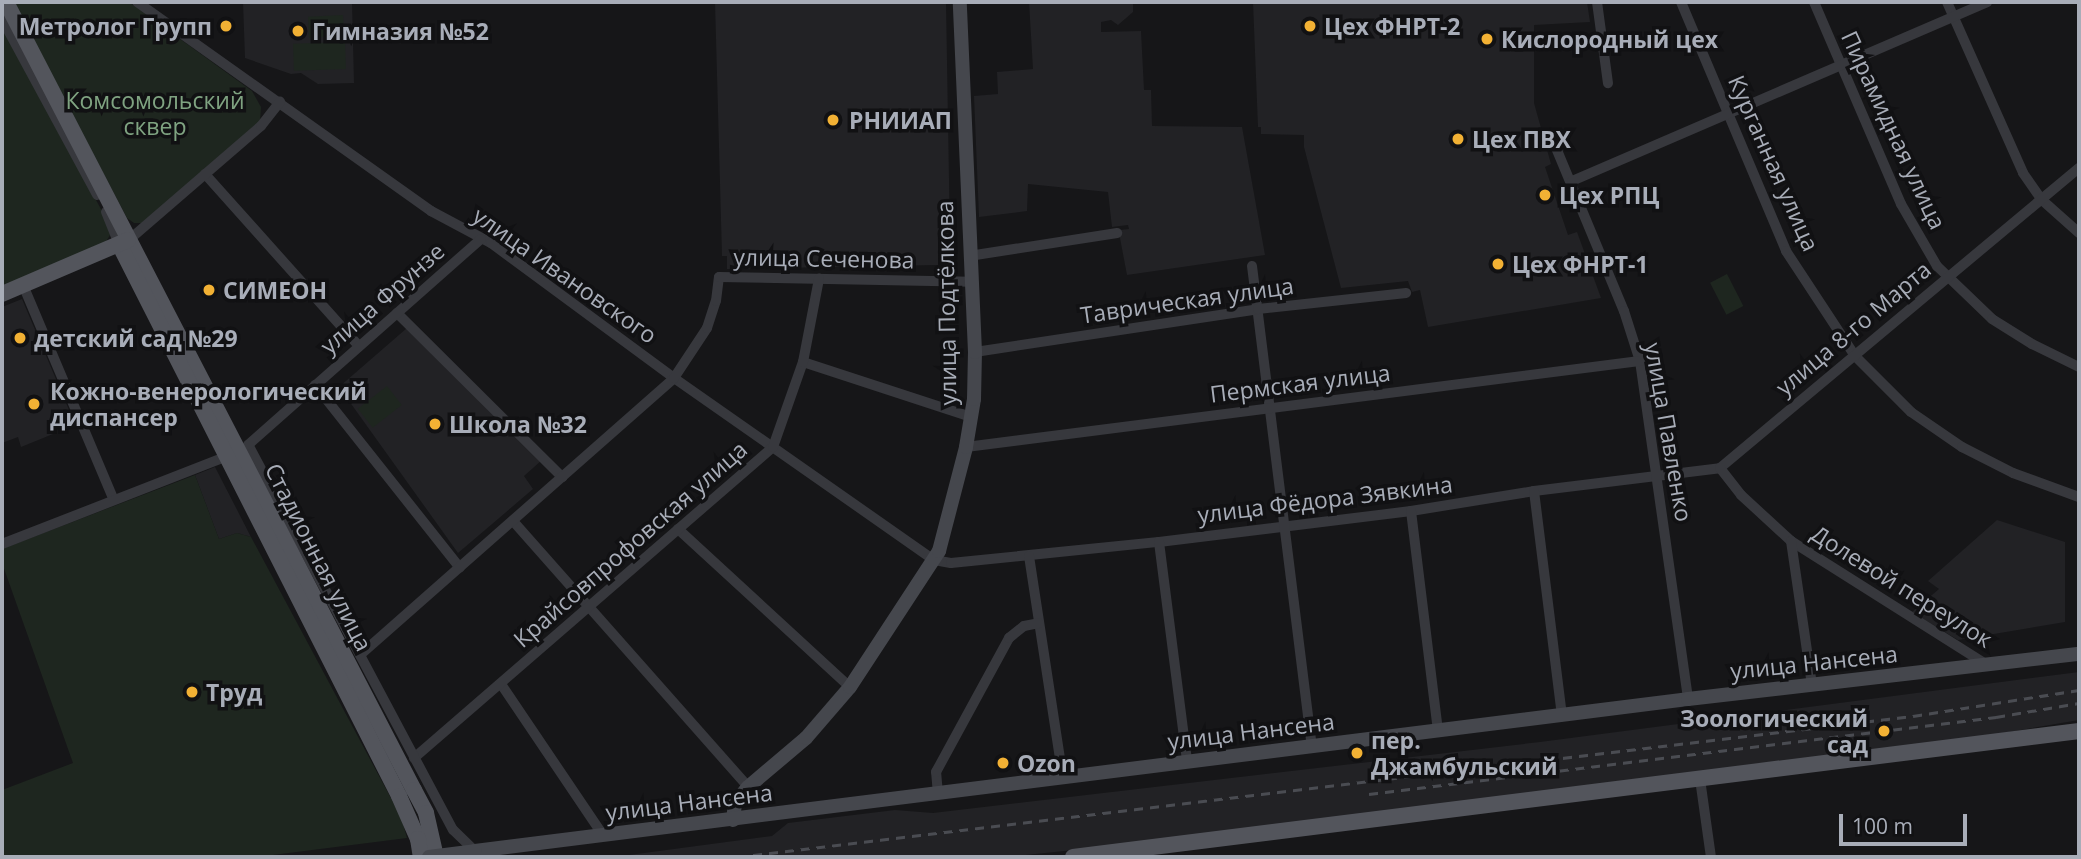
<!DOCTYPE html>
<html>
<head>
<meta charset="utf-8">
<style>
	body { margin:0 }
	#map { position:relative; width:2081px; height:859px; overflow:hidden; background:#161618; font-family:"Open Sans",sans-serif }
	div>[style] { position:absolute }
	.built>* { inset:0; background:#222225 }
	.green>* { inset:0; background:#1e261f; transform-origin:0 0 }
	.street>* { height:10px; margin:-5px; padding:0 5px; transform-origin:5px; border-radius:5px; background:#37383d }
	.secondary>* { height:14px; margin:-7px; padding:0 7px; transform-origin:7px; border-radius:7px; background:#45474d }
	.primary>* { height:16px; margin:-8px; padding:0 8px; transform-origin:8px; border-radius:8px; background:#53555c }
	.rail>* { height:2.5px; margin-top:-1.25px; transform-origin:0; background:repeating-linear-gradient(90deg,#4a4c52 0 9px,transparent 0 16px) }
	.secondary-bridge>* { height:14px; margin:-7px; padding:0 7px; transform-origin:7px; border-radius:7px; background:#45474d }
	.dots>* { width:19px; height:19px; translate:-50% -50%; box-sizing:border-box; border:4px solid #111113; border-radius:50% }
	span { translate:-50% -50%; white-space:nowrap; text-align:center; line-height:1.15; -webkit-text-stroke:7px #111113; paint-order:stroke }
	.poi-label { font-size:23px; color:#a8adb8; font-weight:700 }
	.right { translate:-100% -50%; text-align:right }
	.left { translate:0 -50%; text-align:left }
	.park-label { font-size:23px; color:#7fa381 }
	.street-label { font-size:23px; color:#a8adb8 }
	.frame { position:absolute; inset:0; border:4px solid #a8adb8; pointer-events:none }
	.scale { position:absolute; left:1839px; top:814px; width:128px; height:32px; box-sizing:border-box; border:4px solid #a8adb8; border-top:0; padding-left:9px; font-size:21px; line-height:24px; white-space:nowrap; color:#a8adb8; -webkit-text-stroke:5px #111113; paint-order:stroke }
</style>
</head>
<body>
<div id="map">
	<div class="built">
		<div style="clip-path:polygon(243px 2px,352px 2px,354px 83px,318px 84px,301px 73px,291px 74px,245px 58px)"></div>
		<div style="clip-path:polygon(715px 2px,946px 2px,950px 239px,938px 240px,938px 265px,727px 269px,727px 256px,722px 256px)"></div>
		<div style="clip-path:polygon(1029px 2px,1133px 2px,1133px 12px,1118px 25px,1111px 20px,1101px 22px,1101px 32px,1141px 31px,1144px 90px,1151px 90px,1152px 126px,1242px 127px,1265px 255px,1127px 275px,1120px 238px,1120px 230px,1129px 229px,1128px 225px,1112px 227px,1108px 192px,1028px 184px,1027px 211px,979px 217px,974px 96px,998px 94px,997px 72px,1033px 69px)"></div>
		<div style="clip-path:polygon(1253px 2px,1587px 2px,1590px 22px,1534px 25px,1534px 103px,1551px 164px,1545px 167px,1568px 235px,1577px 232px,1601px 298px,1428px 327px,1420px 290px,1412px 292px,1408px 281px,1341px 288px,1304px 147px,1304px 135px,1261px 134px,1261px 127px,1258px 127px)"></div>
		<div style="clip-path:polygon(22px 299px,72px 417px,51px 426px,53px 434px,21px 447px,18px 437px,2px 443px,2px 307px)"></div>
		<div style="clip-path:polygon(407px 328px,542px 460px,524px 476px,533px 489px,458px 553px,339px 387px)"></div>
		<div style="clip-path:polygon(215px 467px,251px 537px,237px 533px,219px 539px,195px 475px)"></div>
		<div style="clip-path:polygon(1997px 520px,2065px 542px,2065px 622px,1958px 640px,1912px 612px,1939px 589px,1928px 581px)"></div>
		<div style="clip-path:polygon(2079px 672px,2079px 720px,1985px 736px,1151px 842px,1007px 857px,614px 857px,772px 836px,788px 823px,895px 810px,933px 813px,1540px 742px)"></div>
	</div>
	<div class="green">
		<div style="clip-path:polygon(12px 2px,129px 2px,252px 91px,261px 107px,260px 122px,143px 223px,134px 223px,127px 218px)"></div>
		<div style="left:343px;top:15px;width:21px;height:35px;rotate:87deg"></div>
		<div style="clip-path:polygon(2px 25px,110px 226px,110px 235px,106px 242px,2px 289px)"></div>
		<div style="left:345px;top:42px;width:27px;height:52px;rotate:88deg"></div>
		<div style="left:1727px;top:274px;width:36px;height:19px;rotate:63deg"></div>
		<div style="left:387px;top:386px;width:24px;height:37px;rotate:52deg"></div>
		<div style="clip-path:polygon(195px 475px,219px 539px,237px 533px,251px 537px,401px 817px,407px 838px,257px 857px,2px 857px,2px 790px,73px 763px,2px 563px,2px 549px)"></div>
	</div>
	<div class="street">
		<div style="left:137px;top:2px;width:361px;rotate:35.4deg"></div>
		<div style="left:431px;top:211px;width:68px;rotate:28.1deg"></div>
		<div style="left:491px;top:243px;width:227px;rotate:36.4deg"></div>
		<div style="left:674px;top:378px;width:317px;rotate:35deg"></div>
		<div style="left:934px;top:560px;width:17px;rotate:10deg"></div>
		<div style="left:951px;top:563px;width:209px;rotate:-5.8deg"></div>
		<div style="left:1159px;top:542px;width:254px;rotate:-7deg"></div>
		<div style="left:1411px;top:511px;width:125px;rotate:-9.2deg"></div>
		<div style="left:1534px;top:491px;width:187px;rotate:-7deg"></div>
		<div style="left:1597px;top:2px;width:82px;rotate:82.3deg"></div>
		<div style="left:1681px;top:2px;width:270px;rotate:67.1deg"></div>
		<div style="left:1786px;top:251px;width:126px;rotate:56.7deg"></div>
		<div style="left:1855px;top:356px;width:79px;rotate:45deg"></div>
		<div style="left:1911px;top:412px;width:62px;rotate:34.5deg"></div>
		<div style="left:1962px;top:447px;width:57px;rotate:27deg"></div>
		<div style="left:2013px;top:473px;width:70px;rotate:20deg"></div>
		<div style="left:1814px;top:2px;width:220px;rotate:66.7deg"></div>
		<div style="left:1901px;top:204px;width:72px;rotate:59.9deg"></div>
		<div style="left:1937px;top:266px;width:76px;rotate:43.9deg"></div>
		<div style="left:1992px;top:319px;width:47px;rotate:32deg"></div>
		<div style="left:2032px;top:344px;width:52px;rotate:26.1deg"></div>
		<div style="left:1947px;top:2px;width:187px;rotate:66deg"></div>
		<div style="left:2023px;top:173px;width:33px;rotate:55deg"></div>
		<div style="left:2042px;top:200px;width:50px;rotate:41.7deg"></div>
		<div style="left:2px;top:19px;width:200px;rotate:61.6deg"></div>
		<div style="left:1554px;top:143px;width:182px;rotate:67.4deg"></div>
		<div style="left:1624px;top:311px;width:52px;rotate:72.3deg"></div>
		<div style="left:1640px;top:361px;width:341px;rotate:81.9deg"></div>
		<div style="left:205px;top:174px;width:231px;rotate:48.2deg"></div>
		<div style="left:1572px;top:181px;width:452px;rotate:-23.3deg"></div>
		<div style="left:106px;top:212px;width:37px;rotate:68deg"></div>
		<div style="left:130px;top:239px;width:173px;rotate:-40.8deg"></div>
		<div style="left:261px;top:126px;width:31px;rotate:-52deg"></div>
		<div style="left:969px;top:256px;width:150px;rotate:-8.8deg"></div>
		<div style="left:1252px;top:266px;width:484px;rotate:82.9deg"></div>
		<div style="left:23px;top:285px;width:233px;rotate:67.1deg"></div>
		<div style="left:397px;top:313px;width:233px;rotate:44.8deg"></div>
		<div style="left:975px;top:352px;width:286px;rotate:-8.6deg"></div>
		<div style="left:1258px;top:309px;width:149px;rotate:-6.2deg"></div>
		<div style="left:803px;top:362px;width:177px;rotate:18.1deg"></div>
		<div style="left:315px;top:385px;width:233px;rotate:51.6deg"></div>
		<div style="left:966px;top:447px;width:679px;rotate:-7.27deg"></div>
		<div style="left:1720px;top:468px;width:468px;rotate:-39.9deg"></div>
		<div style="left:1720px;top:468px;width:34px;rotate:52deg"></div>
		<div style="left:1741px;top:495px;width:68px;rotate:42.6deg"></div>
		<div style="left:1791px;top:541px;width:234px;rotate:32.3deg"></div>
		<div style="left:1534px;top:491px;width:227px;rotate:82.9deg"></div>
		<div style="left:1411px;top:511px;width:222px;rotate:83deg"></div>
		<div style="left:513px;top:521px;width:355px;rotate:48.5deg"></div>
		<div style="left:678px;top:529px;width:234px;rotate:42.6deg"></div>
		<div style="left:1791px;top:541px;width:146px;rotate:81.7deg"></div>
		<div style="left:1159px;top:542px;width:221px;rotate:82.7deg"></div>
		<div style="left:2px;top:544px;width:239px;rotate:-21.3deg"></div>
		<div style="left:1029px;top:556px;width:224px;rotate:81.3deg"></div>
		<div style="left:360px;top:655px;width:419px;rotate:-41.4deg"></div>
		<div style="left:674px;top:378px;width:60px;rotate:-56.6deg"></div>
		<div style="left:707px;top:328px;width:28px;rotate:-72deg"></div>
		<div style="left:716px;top:301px;width:24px;rotate:-83deg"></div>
		<div style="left:719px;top:277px;width:252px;rotate:1.1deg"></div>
		<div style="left:501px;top:684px;width:182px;rotate:56deg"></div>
		<div style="left:414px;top:758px;width:475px;rotate:-40.9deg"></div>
		<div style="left:773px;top:447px;width:90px;rotate:-70.6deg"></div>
		<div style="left:803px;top:362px;width:85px;rotate:-79.1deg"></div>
		<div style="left:1700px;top:779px;width:79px;rotate:82deg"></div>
		<div style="left:938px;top:794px;width:22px;rotate:-95deg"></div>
		<div style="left:936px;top:772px;width:153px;rotate:-61.4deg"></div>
		<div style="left:1009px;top:638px;width:19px;rotate:-39deg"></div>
		<div style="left:1024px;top:626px;width:15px;rotate:-11deg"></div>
		<div style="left:475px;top:851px;width:30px;rotate:-136deg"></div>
		<div style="left:453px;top:830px;width:436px;rotate:-118deg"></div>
		<div style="left:248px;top:445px;width:311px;rotate:-41.5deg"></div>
	</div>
	<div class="secondary">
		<div style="left:733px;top:820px;width:16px;rotate:-83deg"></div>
		<div style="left:735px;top:804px;width:21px;rotate:-53deg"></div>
		<div style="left:748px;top:787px;width:76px;rotate:-40.2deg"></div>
		<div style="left:806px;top:738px;width:67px;rotate:-49.2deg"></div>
		<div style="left:850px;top:687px;width:163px;rotate:-56.8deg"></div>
		<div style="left:939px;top:551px;width:107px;rotate:-75.4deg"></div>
		<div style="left:966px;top:447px;width:49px;rotate:-80.5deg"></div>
		<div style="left:974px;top:399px;width:47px;rotate:-88.8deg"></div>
		<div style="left:975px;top:352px;width:350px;rotate:-92.5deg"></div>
		<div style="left:475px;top:851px;width:1222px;rotate:-7.14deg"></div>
		<div style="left:1688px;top:699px;width:394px;rotate:-6.6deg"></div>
	</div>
	<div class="primary">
		<div style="left:6px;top:2px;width:887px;rotate:62.63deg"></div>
		<div style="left:414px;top:790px;width:26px;rotate:62deg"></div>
		<div style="left:426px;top:813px;width:45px;rotate:77.2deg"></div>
		<div style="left:120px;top:246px;width:617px;rotate:63.1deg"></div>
		<div style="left:399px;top:796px;width:47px;rotate:66.2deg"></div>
		<div style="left:418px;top:839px;width:18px;rotate:81deg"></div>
		<div style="left:2px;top:294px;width:137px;rotate:-23.2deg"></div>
		<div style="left:1073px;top:857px;width:1014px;rotate:-7.14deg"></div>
	</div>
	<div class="rail">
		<div style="left:1369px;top:794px;width:632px;rotate:-7deg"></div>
		<div style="left:1996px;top:717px;width:84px;rotate:-9.6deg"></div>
		<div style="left:737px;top:857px;width:1184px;rotate:-6.84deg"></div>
		<div style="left:1913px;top:716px;width:168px;rotate:-8.9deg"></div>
	</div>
	<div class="secondary-bridge">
		<div style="left:429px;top:857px;width:46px;rotate:-7.4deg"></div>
	</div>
	<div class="dots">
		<div style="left:226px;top:26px;background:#f2b134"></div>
		<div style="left:1310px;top:26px;background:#f2b134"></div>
		<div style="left:298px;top:31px;background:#f2b134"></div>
		<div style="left:1487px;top:39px;background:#f2b134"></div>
		<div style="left:833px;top:120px;background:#f2b134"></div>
		<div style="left:1458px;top:139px;background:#f2b134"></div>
		<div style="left:1545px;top:195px;background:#f2b134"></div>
		<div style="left:1498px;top:264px;background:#f2b134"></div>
		<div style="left:209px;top:290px;background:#f2b134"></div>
		<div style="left:20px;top:338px;background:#f2b134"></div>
		<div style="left:34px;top:404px;background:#f2b134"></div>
		<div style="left:435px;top:424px;background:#f2b134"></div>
		<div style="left:192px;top:692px;background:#f2b134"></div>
		<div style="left:1884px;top:731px;background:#f2b134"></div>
		<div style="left:1357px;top:753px;background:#f2b134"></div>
		<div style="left:1003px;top:763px;background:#f2b134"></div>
	</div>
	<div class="poi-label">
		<span class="right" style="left:212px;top:26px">Метролог Групп</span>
		<span class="left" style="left:1324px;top:26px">Цех ФНРТ-2</span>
		<span class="left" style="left:312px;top:31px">Гимназия №52</span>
		<span class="left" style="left:1501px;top:39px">Кислородный цех</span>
		<span class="left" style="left:849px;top:120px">РНИИАП</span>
		<span class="left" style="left:1472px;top:139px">Цех ПВХ</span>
		<span class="left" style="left:1559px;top:195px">Цех РПЦ</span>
		<span class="left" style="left:1512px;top:264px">Цех ФНРТ-1</span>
		<span class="left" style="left:223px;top:290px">СИМЕОН</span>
		<span class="left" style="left:34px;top:338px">детский сад №29</span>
		<span class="left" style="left:50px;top:404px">Кожно-венерологический<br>диспансер</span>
		<span class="left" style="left:449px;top:424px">Школа №32</span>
		<span class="left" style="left:206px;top:692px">Труд</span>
		<span class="right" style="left:1868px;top:731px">Зоологический<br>сад</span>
		<span class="left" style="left:1371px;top:753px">пер.<br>Джамбульский</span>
		<span class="left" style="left:1017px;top:763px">Ozon</span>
	</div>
	<div class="park-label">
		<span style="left:155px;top:113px">Комсомольский<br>сквер</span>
	</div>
	<div class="street-label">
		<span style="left:1894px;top:130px;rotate:65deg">Пирамидная улица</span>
		<span style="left:1774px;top:163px;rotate:66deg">Курганная улица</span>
		<span style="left:824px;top:258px;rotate:1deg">улица Сеченова</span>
		<span style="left:565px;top:275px;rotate:35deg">улица Ивановского</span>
		<span style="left:382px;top:298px;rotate:-41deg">улица Фрунзе</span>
		<span style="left:1187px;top:300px;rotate:-8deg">Таврическая улица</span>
		<span style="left:946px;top:303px;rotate:-91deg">улица Подтёлкова</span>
		<span style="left:1853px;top:328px;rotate:-40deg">улица 8-го Марта</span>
		<span style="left:1300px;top:383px;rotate:-7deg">Пермская улица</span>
		<span style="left:1669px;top:432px;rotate:80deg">улица Павленко</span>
		<span style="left:1325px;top:499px;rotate:-7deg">улица Фёдора Зявкина</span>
		<span style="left:630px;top:544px;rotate:-41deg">Крайсовпрофовская улица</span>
		<span style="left:319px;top:557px;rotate:63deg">Стадионная улица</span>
		<span style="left:1902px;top:586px;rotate:32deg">Долевой переулок</span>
		<span style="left:1814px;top:662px;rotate:-6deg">улица Нансена</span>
		<span style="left:1251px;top:731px;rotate:-7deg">улица Нансена</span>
		<span style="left:689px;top:802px;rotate:-7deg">улица Нансена</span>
	</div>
	<div class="frame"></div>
	<div class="scale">100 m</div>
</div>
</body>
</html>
